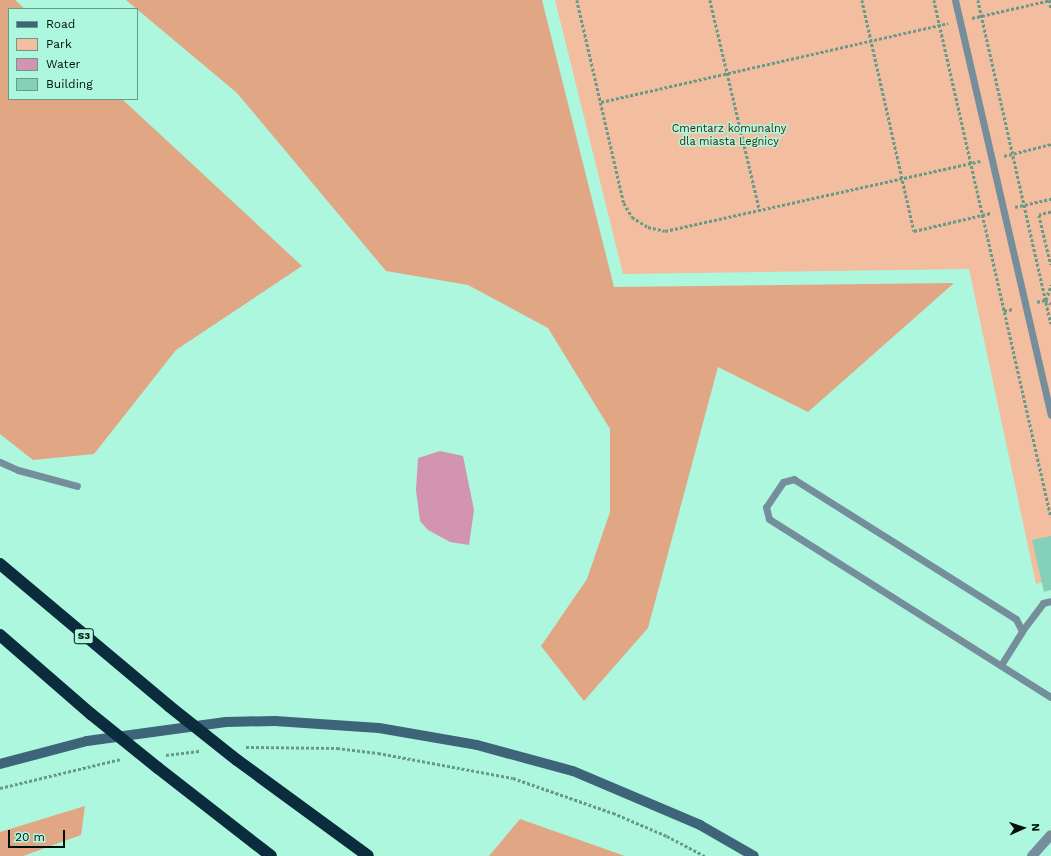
<!DOCTYPE html>
<html>
<head>
<meta charset="utf-8">
<style>
	body { margin:0 }
	#map { position:relative; width:1051px; height:856px; overflow:hidden; background:#adf7de; font-family:"Work Sans",sans-serif }
	div>[style] { position:absolute }
	.green>* { inset:0; background:#f3be9f }
	.forest>* { inset:0; background:#e1a784 }
	.water>* { inset:0; background:#d394af }
	.building>* { inset:0; background:#84d0b8 }
	.path>* { height:2.5px; margin-top:-1.25px; transform-origin:0; background:repeating-linear-gradient(90deg,#679a89 0 3px,transparent 0 5px) }
	.lane>* { height:7px; margin:-3.5px; padding:0 3.5px; transform-origin:3.5px; border-radius:3.5px; background:#748e9c }
	.street>* { height:10px; margin:-5px; padding:0 5px; transform-origin:5px; border-radius:5px; background:#748e9c }
	.secondary>* { height:10px; margin:-5px; padding:0 5px; transform-origin:5px; border-radius:5px; background:#3d6478 }
	.highway>* { height:12px; margin:-6px; padding:0 6px; transform-origin:6px; border-radius:6px; background:#0a2c3c }
	.highway-bridge>* { height:12px; margin:-6px; padding:0 6px; transform-origin:6px; border-radius:6px; background:#0a2c3c }
	span { translate:-50% -50%; white-space:nowrap; text-align:center; line-height:1.15; -webkit-text-stroke:3px #adf7de; paint-order:stroke }
	.shield-label span { padding:1px 3px; background:#adf7de; border:1px solid; border-radius:3px; -webkit-text-stroke-width:0 }
	.shield-label { font-size:10px; color:#00100b; font-weight:700 }
	.park-label { font-size:11px; color:#441f05 }
	.legend { position:absolute; left:8px; top:8px; width:130px; height:92px; box-sizing:border-box; background:#adf7de; border:1px solid #689b8a; margin:0; padding:5px 7px; list-style:none; font-size:12px; color:#00100b }
	.legend li { display:flex; align-items:center; gap:8px; height:20px }
	.legend b { width:20px; border:1px solid #689b8a }
	.north { position:absolute; left:1003px; top:808px; width:40px; height:40px; -webkit-text-stroke:3px #adf7de; paint-order:stroke; rotate:87deg; font-size:11px; font-weight:700; line-height:16px; text-align:center; color:#00100b }
	.north::after { content:''; display:block; margin:auto; width:14px; height:18px; background:#00100b; clip-path:polygon(50% 0,100% 100%,50% 72%,0 100%) }
	.scale { position:absolute; left:8px; top:830px; width:57px; height:18px; box-sizing:border-box; border:2px solid #00100b; border-top:0; padding-left:5px; font-size:12px; line-height:14px; white-space:nowrap; color:#00100b; -webkit-text-stroke:3px #adf7de; paint-order:stroke }
</style>
</head>
<body>
<div id="map">
	<div class="green">
		<div style="clip-path:polygon(555px 0,1051px 0,1051px 580px,1036px 584px,969px 269px,623px 274px)"></div>
	</div>
	<div class="forest">
		<div style="clip-path:polygon(0 0,15px 0,25px 9px,9px 9px,9px 99px,122px 99px,302px 266px,176px 350px,94px 454px,33px 460px,0 434px)"></div>
		<div style="clip-path:polygon(126px 0,542px 0,614px 287px,954px 283px,808px 412px,718px 367px,648px 628px,584px 701px,541px 646px,587px 579px,610px 512px,610px 429px,548px 328px,468px 285px,386px 271px,237px 93px)"></div>
		<div style="clip-path:polygon(85px 806px,81px 835px,23px 856px,0 856px,0 832px)"></div>
		<div style="clip-path:polygon(520px 819px,625px 856px,489px 856px)"></div>
	</div>
	<div class="water">
		<div style="clip-path:polygon(440px 451px,463px 456px,474px 510px,469px 545px,450px 542px,428px 530px,420px 521px,416px 490px,418px 458px)"></div>
	</div>
	<div class="building">
		<div style="clip-path:polygon(1051px 536px,1051px 590px,1044px 592px,1032px 540px)"></div>
	</div>
	<div class="path">
		<div style="left:577px;top:0;width:208px;rotate:77deg"></div>
		<div style="left:624px;top:203px;width:16px;rotate:60deg"></div>
		<div style="left:632px;top:217px;width:19px;rotate:32deg"></div>
		<div style="left:648px;top:227px;width:17px;rotate:13deg"></div>
		<div style="left:665px;top:231px;width:323px;rotate:-12.5deg"></div>
		<div style="left:710px;top:0;width:217px;rotate:76.7deg"></div>
		<div style="left:862px;top:0;width:237px;rotate:77.3deg"></div>
		<div style="left:914px;top:231px;width:79px;rotate:-13.2deg"></div>
		<div style="left:934px;top:0;width:530px;rotate:77.25deg"></div>
		<div style="left:978px;top:0;width:332px;rotate:77.3deg"></div>
		<div style="left:1049px;top:0;width:8px;rotate:76deg"></div>
		<div style="left:972px;top:18px;width:81px;rotate:-12.8deg"></div>
		<div style="left:601px;top:102px;width:356px;rotate:-12.8deg"></div>
		<div style="left:1004px;top:156px;width:49px;rotate:-14.3deg"></div>
		<div style="left:1015px;top:207px;width:37px;rotate:-13deg"></div>
		<div style="left:1051px;top:212px;width:12px;rotate:166deg"></div>
		<div style="left:1039px;top:215px;width:51px;rotate:76.5deg"></div>
		<div style="left:1046px;top:300px;width:16px;rotate:-72deg"></div>
		<div style="left:1037px;top:302px;width:8px;rotate:-14deg"></div>
		<div style="left:1045px;top:300px;width:7px;rotate:34deg"></div>
		<div style="left:1004px;top:311px;width:9px;rotate:-13deg"></div>
		<div style="left:246px;top:747px;width:91px;rotate:0.6deg"></div>
		<div style="left:337px;top:748px;width:41px;rotate:7deg"></div>
		<div style="left:378px;top:753px;width:137px;rotate:10.5deg"></div>
		<div style="left:513px;top:778px;width:106px;rotate:19.3deg"></div>
		<div style="left:613px;top:813px;width:59px;rotate:23.1deg"></div>
		<div style="left:667px;top:836px;width:43px;rotate:27.8deg"></div>
		<div style="left:166px;top:755px;width:35px;rotate:-7deg"></div>
		<div style="left:0;top:788px;width:124px;rotate:-13.5deg"></div>
	</div>
	<div class="lane">
		<div style="left:955px;top:0;width:426px;rotate:77deg"></div>
		<div style="left:0;top:462px;width:20px;rotate:24deg"></div>
		<div style="left:18px;top:470px;width:61px;rotate:15.2deg"></div>
		<div style="left:1022px;top:631px;width:35px;rotate:-53deg"></div>
		<div style="left:1043px;top:603px;width:8px;rotate:-14deg"></div>
		<div style="left:1001px;top:665px;width:40px;rotate:-58deg"></div>
		<div style="left:1022px;top:631px;width:13px;rotate:-117deg"></div>
		<div style="left:1016px;top:619px;width:262px;rotate:-147.8deg"></div>
		<div style="left:794px;top:479px;width:11px;rotate:165deg"></div>
		<div style="left:783px;top:482px;width:30px;rotate:124deg"></div>
		<div style="left:766px;top:507px;width:12px;rotate:76deg"></div>
		<div style="left:769px;top:519px;width:333px;rotate:32.3deg"></div>
	</div>
	<div class="street">
		<div style="left:1032px;top:856px;width:28px;rotate:-48deg"></div>
	</div>
	<div class="secondary">
		<div style="left:0;top:764px;width:90px;rotate:-14.8deg"></div>
		<div style="left:87px;top:741px;width:140px;rotate:-7.8deg"></div>
		<div style="left:226px;top:722px;width:49px;rotate:-1.2deg"></div>
		<div style="left:275px;top:721px;width:104px;rotate:3.9deg"></div>
		<div style="left:379px;top:728px;width:99px;rotate:9.8deg"></div>
		<div style="left:477px;top:745px;width:99px;rotate:15.2deg"></div>
		<div style="left:573px;top:771px;width:138px;rotate:23deg"></div>
		<div style="left:700px;top:825px;width:62px;rotate:29.9deg"></div>
	</div>
	<div class="highway">
		<div style="left:0;top:564px;width:221px;rotate:40deg"></div>
		<div style="left:0;top:635px;width:121px;rotate:41deg"></div>
		<div style="left:237px;top:760px;width:162px;rotate:36.2deg"></div>
		<div style="left:158px;top:768px;width:143px;rotate:37.9deg"></div>
	</div>
	<div class="highway-bridge">
		<div style="left:169px;top:706px;width:87px;rotate:38.5deg"></div>
		<div style="left:91px;top:714px;width:86px;rotate:38.9deg"></div>
	</div>
	<div class="shield-label">
		<span style="left:84px;top:636px">S3</span>
	</div>
	<div class="park-label">
		<span style="left:729px;top:136px">Cmentarz komunalny<br>dla miasta Legnicy</span>
	</div>
	<ul class="legend">
	<li><b style="height:5px;background:#3d6478"></b>Road</li>
	<li><b style="height:11px;background:#f3be9f"></b>Park</li>
	<li><b style="height:11px;background:#d394af"></b>Water</li>
	<li><b style="height:11px;background:#84d0b8"></b>Building</li>
	</ul>
	<div class="north">N</div>
	<div class="scale">20 m</div>
</div>
</body>
</html>
